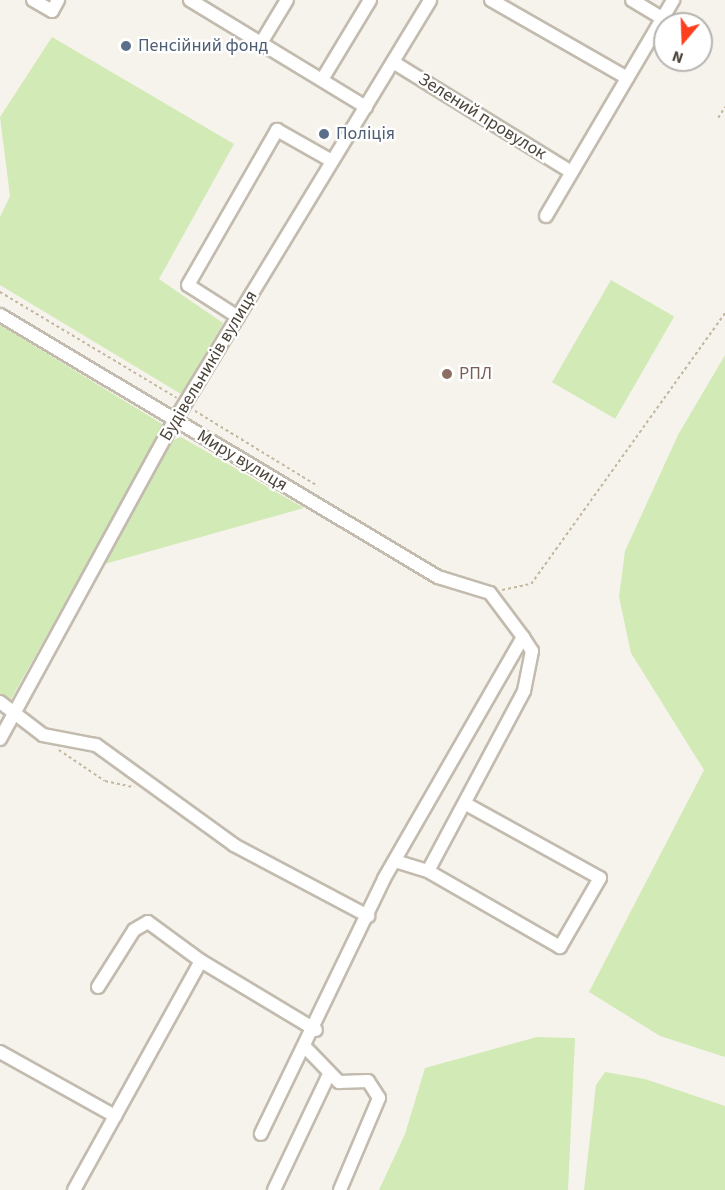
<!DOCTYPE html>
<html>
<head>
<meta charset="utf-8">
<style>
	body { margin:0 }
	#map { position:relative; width:725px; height:1190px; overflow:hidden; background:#f6f3ec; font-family:"Source Sans 3",sans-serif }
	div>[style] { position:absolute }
	.green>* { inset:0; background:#d2eab5; transform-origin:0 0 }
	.path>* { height:1.5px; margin-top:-0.75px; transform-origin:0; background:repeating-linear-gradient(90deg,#c4b79f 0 3px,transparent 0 6px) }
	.roads { filter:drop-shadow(2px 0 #c2bbae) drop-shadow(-2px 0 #c2bbae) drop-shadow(0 2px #c2bbae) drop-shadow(0 -2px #c2bbae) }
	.minor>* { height:12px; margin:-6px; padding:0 6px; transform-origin:6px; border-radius:6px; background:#fff }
	.dots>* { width:16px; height:16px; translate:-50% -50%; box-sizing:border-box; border:3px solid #fff; border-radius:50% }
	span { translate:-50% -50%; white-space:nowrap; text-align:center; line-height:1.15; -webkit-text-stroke:4.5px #fff; paint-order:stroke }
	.service-label { font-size:18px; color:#4e5e75 }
	.left { translate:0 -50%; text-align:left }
	.street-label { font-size:18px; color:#4b4439 }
	.education-label { font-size:18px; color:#785e54 }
	.north { position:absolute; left:653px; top:12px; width:60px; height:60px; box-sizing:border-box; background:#fff; border:2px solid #b7b4b0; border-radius:50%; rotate:199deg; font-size:16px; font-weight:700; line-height:24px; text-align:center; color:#4b4439 }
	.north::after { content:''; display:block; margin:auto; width:21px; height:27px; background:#fc3f1d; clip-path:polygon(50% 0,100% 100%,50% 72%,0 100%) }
</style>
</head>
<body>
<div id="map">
	<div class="green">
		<div style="clip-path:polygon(52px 37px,234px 144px,159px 279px,223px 323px,181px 394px,0 285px,0 217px,10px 196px,0 117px)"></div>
		<div style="left:611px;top:280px;width:73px;height:118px;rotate:30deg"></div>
		<div style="clip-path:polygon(0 325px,164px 425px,10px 701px,0 695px)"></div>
		<div style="clip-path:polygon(725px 355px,725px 1057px,660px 1036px,589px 992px,704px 770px,631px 653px,619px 597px,625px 551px,678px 435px)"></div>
		<div style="clip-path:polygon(181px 437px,304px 508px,101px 565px,169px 442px)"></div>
		<div style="clip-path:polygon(537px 1037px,575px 1038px,568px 1190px,379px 1190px,405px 1134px,425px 1068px)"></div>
		<div style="clip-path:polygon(605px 1072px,645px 1079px,725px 1106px,725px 1190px,584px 1190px,596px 1085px)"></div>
	</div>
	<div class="path">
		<div style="left:718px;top:118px;width:13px;rotate:-58deg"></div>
		<div style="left:0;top:292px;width:206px;rotate:30.9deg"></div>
		<div style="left:195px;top:411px;width:144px;rotate:31.4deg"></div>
		<div style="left:502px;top:590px;width:30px;rotate:-12deg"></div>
		<div style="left:531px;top:584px;width:333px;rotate:-54.4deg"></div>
		<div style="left:59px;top:750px;width:55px;rotate:34deg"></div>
		<div style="left:105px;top:781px;width:30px;rotate:12deg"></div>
	</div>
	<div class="roads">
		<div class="minor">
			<div style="left:33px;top:0;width:22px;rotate:30deg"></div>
			<div style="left:52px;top:11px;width:13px;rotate:-61deg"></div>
			<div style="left:190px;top:0;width:206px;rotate:31.3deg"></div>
			<div style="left:491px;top:0;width:157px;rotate:29.8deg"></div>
			<div style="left:632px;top:0;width:35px;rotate:31deg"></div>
			<div style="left:261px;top:43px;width:50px;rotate:-58.8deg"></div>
			<div style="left:393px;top:62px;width:209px;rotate:31.7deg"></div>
			<div style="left:323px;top:78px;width:91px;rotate:-58.9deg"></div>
			<div style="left:546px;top:216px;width:251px;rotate:-59.5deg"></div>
			<div style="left:0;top:315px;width:510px;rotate:30.89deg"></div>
			<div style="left:438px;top:577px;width:54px;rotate:17.1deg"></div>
			<div style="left:490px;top:593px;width:55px;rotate:53.1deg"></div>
			<div style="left:523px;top:637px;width:279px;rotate:119.9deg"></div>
			<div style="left:384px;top:879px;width:283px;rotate:115.8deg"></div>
			<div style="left:238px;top:317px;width:59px;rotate:-147.4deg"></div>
			<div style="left:188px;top:285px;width:179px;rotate:-60.1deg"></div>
			<div style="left:277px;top:130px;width:63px;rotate:29.4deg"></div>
			<div style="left:0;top:702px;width:54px;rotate:37.5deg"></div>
			<div style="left:43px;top:735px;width:54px;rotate:10.7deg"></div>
			<div style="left:96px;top:745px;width:170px;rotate:35.9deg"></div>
			<div style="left:234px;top:845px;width:152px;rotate:27.9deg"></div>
			<div style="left:0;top:739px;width:364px;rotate:-61.3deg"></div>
			<div style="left:175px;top:420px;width:491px;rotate:-58.7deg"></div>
			<div style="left:466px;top:804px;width:153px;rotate:28.9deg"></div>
			<div style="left:600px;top:878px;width:80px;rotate:120.1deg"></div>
			<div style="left:560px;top:947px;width:152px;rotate:-150.1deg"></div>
			<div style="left:428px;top:871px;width:204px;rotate:-61.9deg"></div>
			<div style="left:524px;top:691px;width:41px;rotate:-78.7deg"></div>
			<div style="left:532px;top:651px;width:17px;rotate:-123deg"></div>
			<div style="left:395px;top:861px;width:34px;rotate:17deg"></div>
			<div style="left:98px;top:987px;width:67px;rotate:-57.7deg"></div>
			<div style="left:134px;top:930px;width:16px;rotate:-30deg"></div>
			<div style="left:148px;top:922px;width:66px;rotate:36.3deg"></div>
			<div style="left:305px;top:1047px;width:49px;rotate:45.8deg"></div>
			<div style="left:339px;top:1082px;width:29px;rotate:-2deg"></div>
			<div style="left:368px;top:1081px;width:20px;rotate:57deg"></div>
			<div style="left:379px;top:1098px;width:100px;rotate:113deg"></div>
			<div style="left:0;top:1052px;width:132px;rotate:29.1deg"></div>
			<div style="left:115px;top:1116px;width:177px;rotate:-61deg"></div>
			<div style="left:201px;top:961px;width:134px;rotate:31deg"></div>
			<div style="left:74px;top:1190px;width:85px;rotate:-61deg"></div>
			<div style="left:274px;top:1190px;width:128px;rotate:-64.6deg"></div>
		</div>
	</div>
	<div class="dots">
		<div style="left:126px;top:46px;background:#5c6f8a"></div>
		<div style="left:324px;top:134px;background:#5c6f8a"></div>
		<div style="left:447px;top:374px;background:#8d6e63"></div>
	</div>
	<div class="service-label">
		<span class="left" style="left:138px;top:46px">Пенсійний фонд</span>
		<span class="left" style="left:336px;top:134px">Поліція</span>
	</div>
	<div class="street-label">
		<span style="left:482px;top:117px;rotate:32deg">Зелений провулок</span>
		<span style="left:209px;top:366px;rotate:-59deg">Будівельників вулиця</span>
		<span style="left:242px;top:461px;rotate:31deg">Миру вулиця</span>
	</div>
	<div class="education-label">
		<span class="left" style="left:459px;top:374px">РПЛ</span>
	</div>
	<div class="north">N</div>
</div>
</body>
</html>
